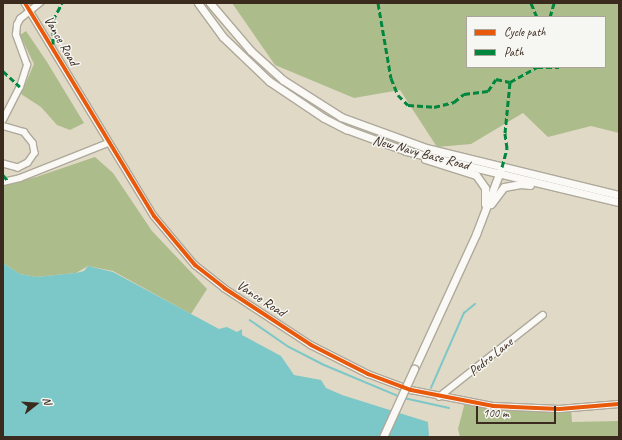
<!DOCTYPE html>
<html>
<head>
<meta charset="utf-8">
<style>
	body { margin:0 }
	#map { position:relative; width:622px; height:440px; overflow:hidden; background:#e0d9c6; font-family:Caveat,sans-serif }
	div>[style] { position:absolute }
	.forest>* { inset:0; background:#adbc8b }
	.water>* { inset:0; background:#7cc7c7 }
	.stream>* { height:1.5px; margin:-0.75px; padding:0 0.75px; transform-origin:0.75px; border-radius:0.75px; background:#7cc7c7 }
	.roads { filter:drop-shadow(1px 0 #aea99b) drop-shadow(-1px 0 #aea99b) drop-shadow(0 1px #aea99b) drop-shadow(0 -1px #aea99b) }
	.minor>* { height:5.5px; margin:-2.75px; padding:0 2.75px; transform-origin:2.75px; border-radius:2.75px; background:#faf9f6 }
	.major>* { height:7px; margin:-3.5px; padding:0 3.5px; transform-origin:3.5px; border-radius:3.5px; background:#faf9f6 }
	.bridges { filter:drop-shadow(1px 0 #aea99b) drop-shadow(-1px 0 #aea99b) drop-shadow(0 1px #aea99b) drop-shadow(0 -1px #aea99b) }
	.major-bridge>* { height:7px; margin:-3.5px; padding:0 3.5px; transform-origin:3.5px; border-radius:3.5px; background:#faf9f6 }
	.quiet>* { height:3px; margin-top:-1.5px; transform-origin:0; background:repeating-linear-gradient(90deg,#00873e 0 6px,transparent 0 9px) }
	.cycleway>* { height:4px; margin:-2px; padding:0 2px; transform-origin:2px; border-radius:2px; background:#e8590c }
	span { translate:-50% -50%; white-space:nowrap; text-align:center; line-height:1.15; -webkit-text-stroke:3px #f6f6f2; paint-order:stroke }
	.street-label { font-size:14px; color:#3b2a1e }
	.frame { position:absolute; inset:0; border:4px solid #3b2a1e; pointer-events:none }
	.legend { position:absolute; left:466px; top:16px; width:140px; height:52px; box-sizing:border-box; background:#f6f6f2; border:1px solid #aba49d; margin:0; padding:5px 7px; list-style:none; font-size:12px; color:#3b2a1e }
	.legend li { display:flex; align-items:center; gap:8px; height:20px }
	.legend b { width:20px; border:1px solid #aba49d }
	.north { position:absolute; left:16px; top:384px; width:40px; height:40px; -webkit-text-stroke:3px #f6f6f2; paint-order:stroke; rotate:73deg; font-size:11px; font-weight:700; line-height:16px; text-align:center; color:#3b2a1e }
	.north::after { content:''; display:block; margin:auto; width:14px; height:18px; background:#3b2a1e; clip-path:polygon(50% 0,100% 100%,50% 72%,0 100%) }
	.scale { position:absolute; left:476px; top:406px; width:80px; height:18px; box-sizing:border-box; border:2px solid #3b2a1e; border-top:0; padding-left:5px; font-size:12px; line-height:14px; white-space:nowrap; color:#3b2a1e; -webkit-text-stroke:3px #f6f6f2; paint-order:stroke }
</style>
</head>
<body>
<div id="map">
	<div class="forest">
		<div style="clip-path:polygon(evenodd,232px 3px,619px 3px,619px 133px,591px 126px,548px 137px,523px 113px,471px 144px,437px 147px,400px 90px,354px 98px,275px 65px,232px 3px,467px 17px,605px 17px,605px 67px,467px 67px,467px 17px)"></div>
		<div style="clip-path:polygon(26px 31px,47px 62px,84px 123px,70px 130px,57px 125px,41px 107px,21px 94px,34px 64px,20px 35px)"></div>
		<div style="clip-path:polygon(95px 157px,113px 173px,152px 231px,207px 289px,191px 314px,113px 271px,88px 266px,76px 273px,36px 277px,20px 274px,3px 263px,3px 183px,9px 184px,36px 177px)"></div>
		<div style="clip-path:polygon(465px 402px,571px 408px,572px 422px,619px 421px,619px 437px,460px 437px,458px 429px)"></div>
	</div>
	<div class="water">
		<div style="clip-path:polygon(3px 263px,20px 274px,36px 277px,76px 273px,84px 271px,88px 266px,113px 272px,219px 329px,227px 327px,237px 332px,242px 329px,242px 335px,281px 356px,294px 375px,321px 380px,326px 388px,342px 395px,428px 422px,429px 437px,3px 437px)"></div>
	</div>
	<div class="stream">
		<div style="left:250px;top:320px;width:47px;rotate:34.7deg"></div>
		<div style="left:289px;top:347px;width:37px;rotate:27deg"></div>
		<div style="left:322px;top:364px;width:82px;rotate:22.8deg"></div>
		<div style="left:431px;top:388px;width:82px;rotate:-66.3deg"></div>
		<div style="left:464px;top:313px;width:14px;rotate:-39deg"></div>
		<div style="left:404px;top:398px;width:46px;rotate:12.5deg"></div>
	</div>
	<div class="roads">
		<div class="minor">
			<div style="left:25px;top:3px;width:249px;rotate:58.8deg"></div>
			<div style="left:154px;top:216px;width:64px;rotate:50.1deg"></div>
			<div style="left:195px;top:265px;width:37px;rotate:38deg"></div>
			<div style="left:224px;top:288px;width:104px;rotate:33.2deg"></div>
			<div style="left:311px;top:345px;width:64px;rotate:27deg"></div>
			<div style="left:368px;top:374px;width:46px;rotate:20.4deg"></div>
			<div style="left:411px;top:390px;width:84px;rotate:11deg"></div>
			<div style="left:493px;top:406px;width:66px;rotate:2.6deg"></div>
			<div style="left:559px;top:409px;width:60px;rotate:-4.8deg"></div>
			<div style="left:3px;top:120px;width:37px;rotate:-63deg"></div>
			<div style="left:20px;top:87px;width:23px;rotate:-72deg"></div>
			<div style="left:27px;top:65px;width:32px;rotate:-110deg"></div>
			<div style="left:16px;top:35px;width:10px;rotate:-84deg"></div>
			<div style="left:17px;top:25px;width:7px;rotate:-63deg"></div>
			<div style="left:20px;top:19px;width:26px;rotate:-39deg"></div>
			<div style="left:3px;top:126px;width:22px;rotate:16deg"></div>
			<div style="left:24px;top:132px;width:14px;rotate:51deg"></div>
			<div style="left:33px;top:143px;width:10px;rotate:79deg"></div>
			<div style="left:35px;top:153px;width:12px;rotate:125deg"></div>
			<div style="left:28px;top:163px;width:11px;rotate:153deg"></div>
			<div style="left:18px;top:168px;width:16px;rotate:-165deg"></div>
			<div style="left:3px;top:182px;width:17px;rotate:-13deg"></div>
			<div style="left:20px;top:178px;width:95px;rotate:-21.7deg"></div>
			<div style="left:439px;top:397px;width:132px;rotate:-38.3deg"></div>
		</div>
		<div class="major">
			<div style="left:198px;top:3px;width:42px;rotate:53.7deg"></div>
			<div style="left:223px;top:37px;width:64px;rotate:43.7deg"></div>
			<div style="left:269px;top:81px;width:66px;rotate:33.9deg"></div>
			<div style="left:324px;top:118px;width:25px;rotate:27deg"></div>
			<div style="left:346px;top:129px;width:64px;rotate:20.1deg"></div>
			<div style="left:406px;top:151px;width:219px;rotate:13.5deg"></div>
			<div style="left:210px;top:3px;width:63px;rotate:49.5deg"></div>
			<div style="left:251px;top:51px;width:43px;rotate:42.2deg"></div>
			<div style="left:283px;top:80px;width:69px;rotate:32.5deg"></div>
			<div style="left:341px;top:117px;width:90px;rotate:20deg"></div>
			<div style="left:426px;top:148px;width:199px;rotate:13.7deg"></div>
			<div style="left:425px;top:159px;width:53px;rotate:17.4deg"></div>
			<div style="left:476px;top:175px;width:16px;rotate:55deg"></div>
			<div style="left:485px;top:188px;width:16px;rotate:90deg"></div>
			<div style="left:491px;top:204px;width:21px;rotate:-53deg"></div>
			<div style="left:504px;top:187px;width:17px;rotate:-10deg"></div>
			<div style="left:521px;top:184px;width:9px;rotate:6deg"></div>
			<div style="left:414px;top:369px;width:149px;rotate:-65.3deg"></div>
			<div style="left:476px;top:234px;width:70px;rotate:-69deg"></div>
		</div>
	</div>
	<div class="bridges">
		<div class="major-bridge">
			<div style="left:383px;top:437px;width:75px;rotate:-65.5deg"></div>
		</div>
	</div>
	<div class="quiet">
		<div style="left:378px;top:3px;width:76px;rotate:80.2deg"></div>
		<div style="left:391px;top:78px;width:18px;rotate:68deg"></div>
		<div style="left:398px;top:95px;width:14px;rotate:45deg"></div>
		<div style="left:408px;top:105px;width:26px;rotate:4deg"></div>
		<div style="left:434px;top:107px;width:21px;rotate:-14deg"></div>
		<div style="left:454px;top:102px;width:13px;rotate:-39deg"></div>
		<div style="left:464px;top:94px;width:24px;rotate:-7deg"></div>
		<div style="left:488px;top:91px;width:14px;rotate:-56deg"></div>
		<div style="left:496px;top:79px;width:14px;rotate:12deg"></div>
		<div style="left:510px;top:82px;width:31px;rotate:-29deg"></div>
		<div style="left:531px;top:3px;width:15px;rotate:67deg"></div>
		<div style="left:550px;top:17px;width:15px;rotate:-74deg"></div>
		<div style="left:53px;top:44px;width:24px;rotate:-90deg"></div>
		<div style="left:53px;top:20px;width:19px;rotate:-62deg"></div>
		<div style="left:537px;top:67px;width:22px"></div>
		<div style="left:3px;top:71px;width:23px;rotate:43deg"></div>
		<div style="left:502px;top:167px;width:20px;rotate:-75deg"></div>
		<div style="left:507px;top:148px;width:15px;rotate:-98deg"></div>
		<div style="left:505px;top:133px;width:51px;rotate:-84.4deg"></div>
		<div style="left:3px;top:175px;width:8px;rotate:50deg"></div>
	</div>
	<div class="cycleway">
		<div style="left:25px;top:3px;width:249px;rotate:58.8deg"></div>
		<div style="left:154px;top:216px;width:64px;rotate:50.1deg"></div>
		<div style="left:195px;top:265px;width:37px;rotate:38deg"></div>
		<div style="left:224px;top:288px;width:104px;rotate:33.2deg"></div>
		<div style="left:311px;top:345px;width:64px;rotate:27deg"></div>
		<div style="left:368px;top:374px;width:46px;rotate:20.4deg"></div>
		<div style="left:411px;top:390px;width:84px;rotate:11deg"></div>
		<div style="left:493px;top:406px;width:66px;rotate:2.6deg"></div>
		<div style="left:559px;top:409px;width:60px;rotate:-4.8deg"></div>
	</div>
	<div class="street-label">
		<span style="left:61px;top:41px;rotate:60deg">Vance Road</span>
		<span style="left:421px;top:153px;rotate:15deg">New Navy Base Road</span>
		<span style="left:261px;top:299px;rotate:33deg">Vance Road</span>
		<span style="left:491px;top:357px;rotate:-39deg">Pedro Lane</span>
	</div>
	<div class="frame"></div>
	<ul class="legend">
	<li><b style="height:5px;background:#e8590c"></b>Cycle path</li>
	<li><b style="height:5px;background:#00873e"></b>Path</li>
	</ul>
	<div class="north">N</div>
	<div class="scale">100 m</div>
</div>
</body>
</html>
